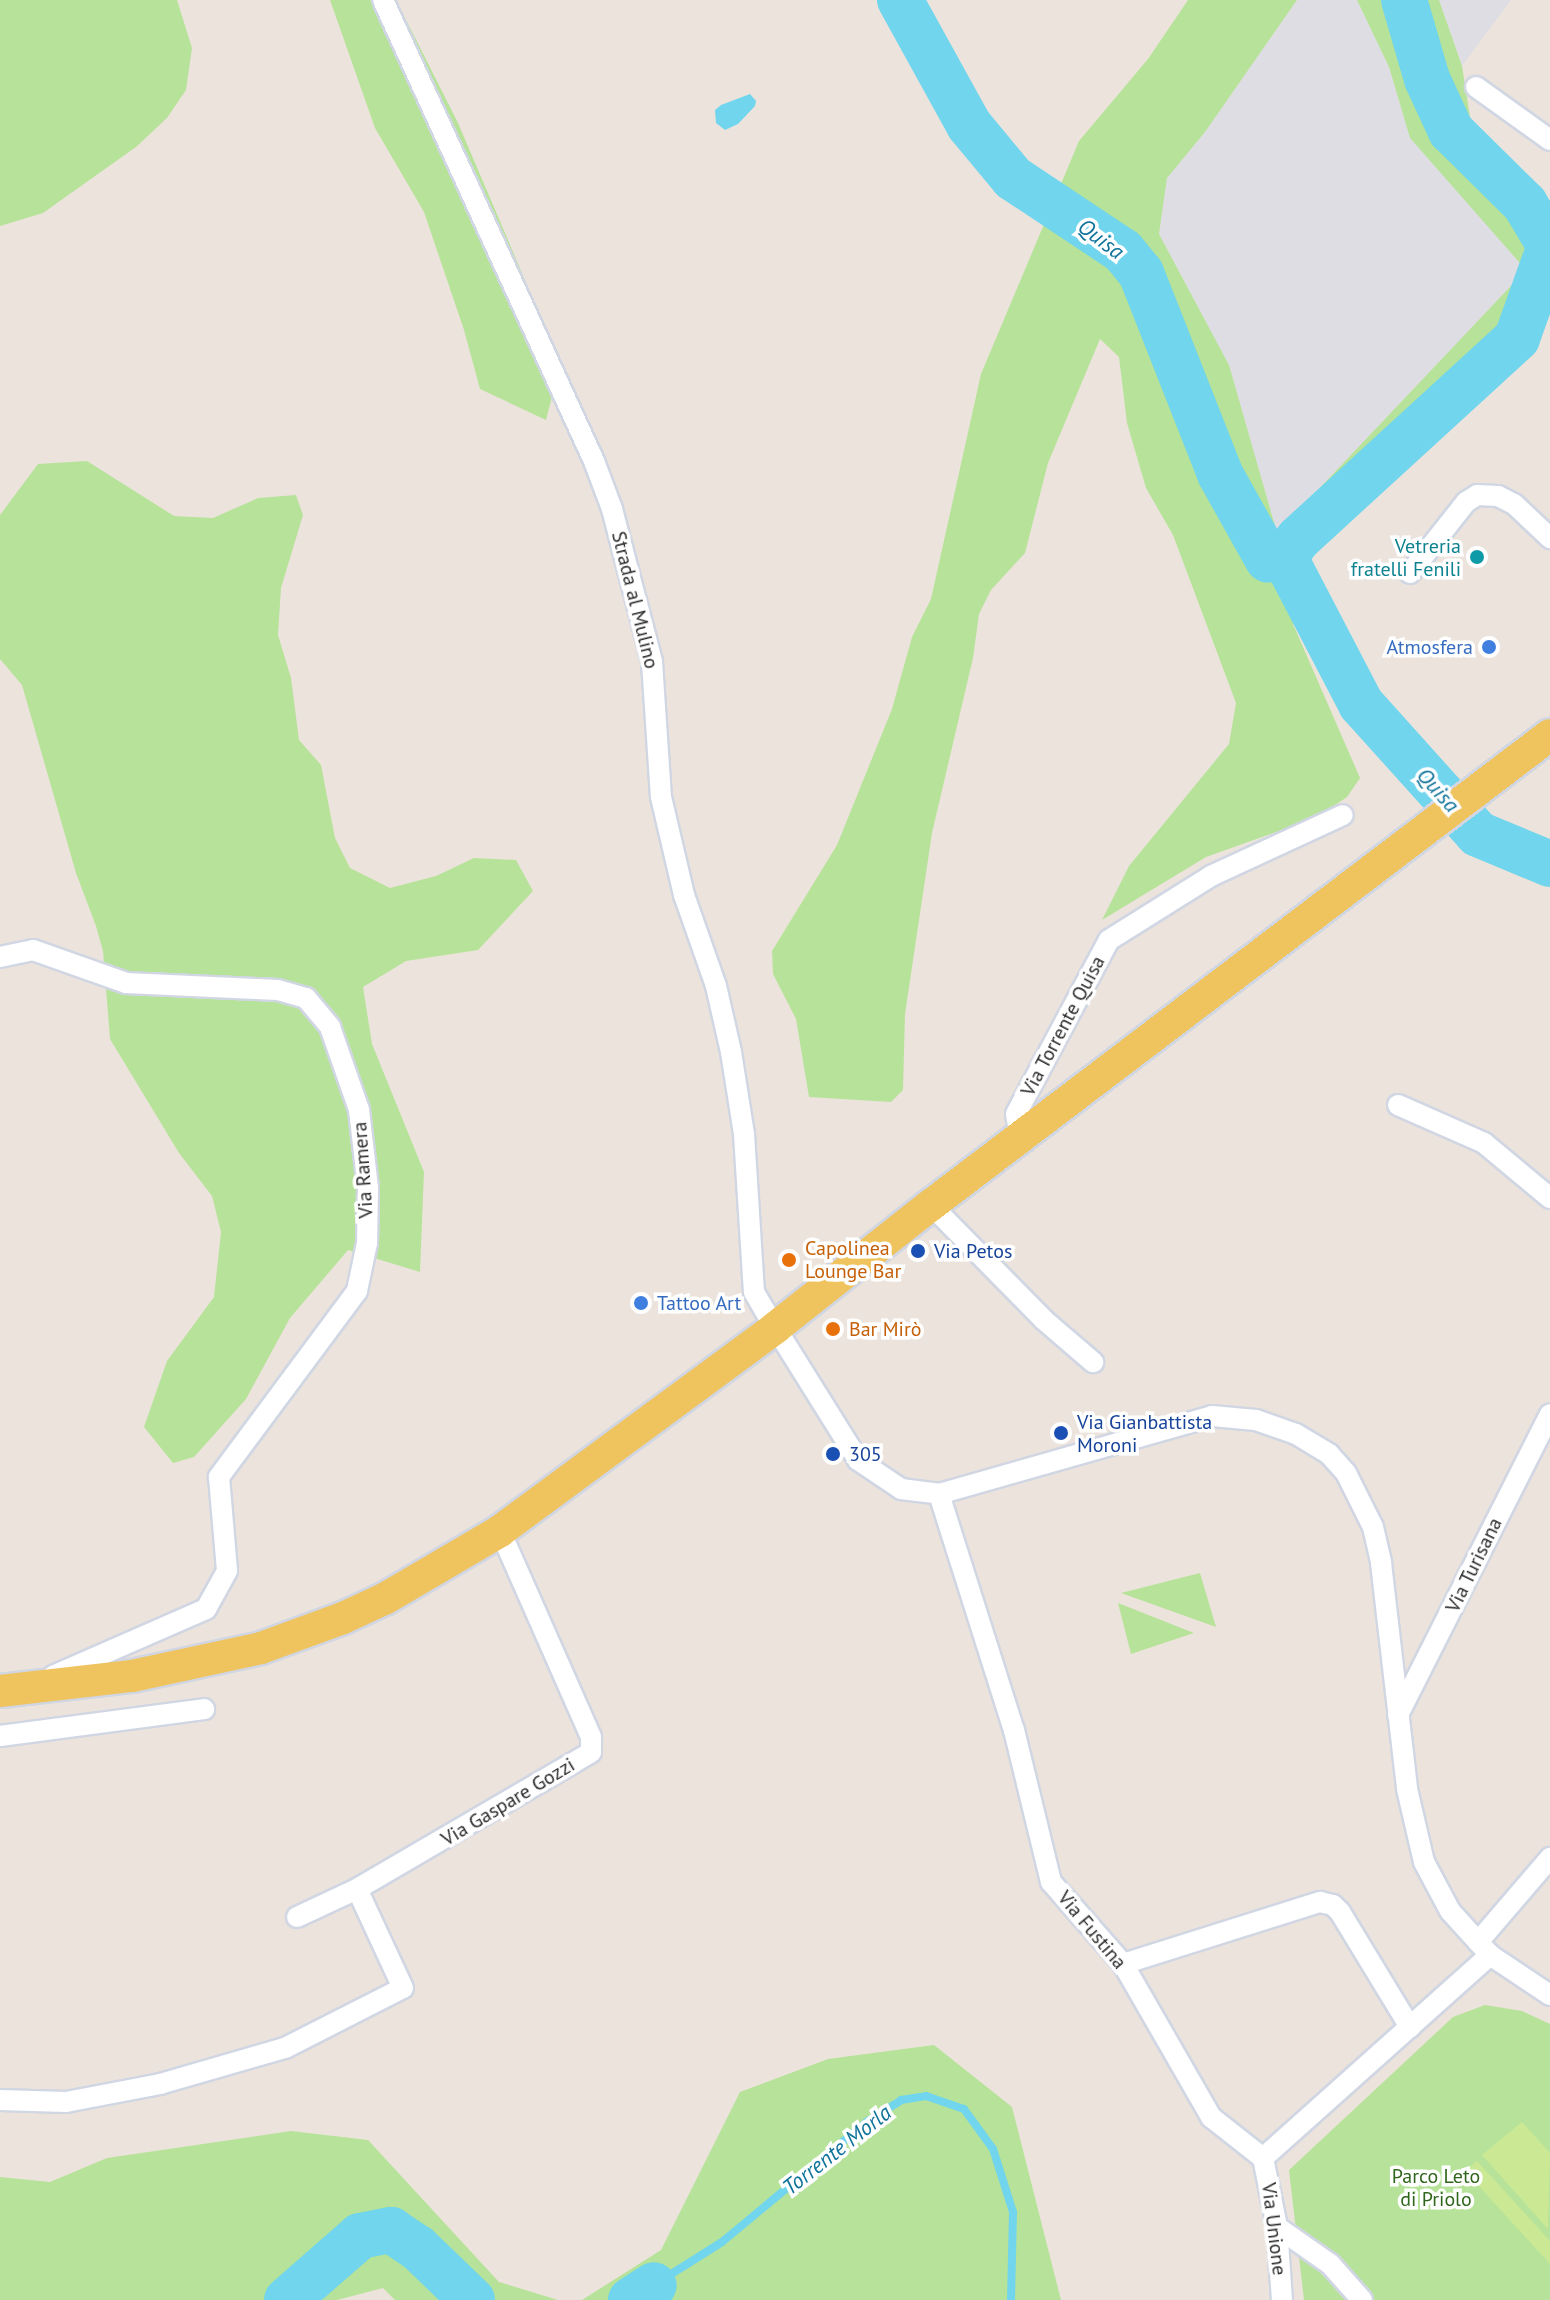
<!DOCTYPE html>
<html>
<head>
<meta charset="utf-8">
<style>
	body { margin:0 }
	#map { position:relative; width:1550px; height:2300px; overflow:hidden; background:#ece4dc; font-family:"PT Sans",sans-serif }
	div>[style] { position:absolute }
	.industrial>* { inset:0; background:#dedde4 }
	.green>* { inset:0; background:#b7e299 }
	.pitch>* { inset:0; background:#cbe995 }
	.water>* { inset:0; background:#70d5ed }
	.stream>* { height:8px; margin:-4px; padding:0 4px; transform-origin:4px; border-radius:4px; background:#70d5ed }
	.river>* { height:46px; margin:-23px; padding:0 23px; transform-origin:23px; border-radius:23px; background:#70d5ed }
	.roads { filter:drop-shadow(2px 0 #d1d6e3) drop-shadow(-2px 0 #d1d6e3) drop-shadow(0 2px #d1d6e3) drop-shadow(0 -2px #d1d6e3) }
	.street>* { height:20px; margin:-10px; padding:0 10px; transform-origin:10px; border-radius:10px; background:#fff }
	.primary>* { height:32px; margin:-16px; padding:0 16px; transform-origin:16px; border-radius:16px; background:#efc35e }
	.dots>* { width:22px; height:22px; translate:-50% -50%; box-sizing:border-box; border:4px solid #fff; border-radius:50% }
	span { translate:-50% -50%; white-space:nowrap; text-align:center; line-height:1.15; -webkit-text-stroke:7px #fff; paint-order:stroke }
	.culture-label { font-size:20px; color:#0d838f }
	.right { translate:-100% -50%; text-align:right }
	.street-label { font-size:20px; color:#2a2a2a }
	.shop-label { font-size:20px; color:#366cbe }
	.left { translate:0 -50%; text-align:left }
	.food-label { font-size:20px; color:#c56008 }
	.transit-label { font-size:20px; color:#164399 }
	.park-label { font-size:20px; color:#30661b }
	.water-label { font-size:22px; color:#0f739a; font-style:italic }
</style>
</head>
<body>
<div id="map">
	<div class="industrial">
		<div style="clip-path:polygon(1297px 0,1357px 0,1389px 67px,1410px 138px,1527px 269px,1314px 494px,1279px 541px,1229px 365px,1159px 234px,1167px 178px,1205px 132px)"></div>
		<div style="clip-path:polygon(1439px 0,1511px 0,1462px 66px)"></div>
	</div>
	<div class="green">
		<div style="clip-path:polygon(0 0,177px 0,192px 48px,186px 90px,167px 118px,136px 147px,43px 213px,0 226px)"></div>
		<div style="clip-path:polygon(330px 0,396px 0,458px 123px,554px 348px,556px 381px,546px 420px,480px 389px,464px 330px,424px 212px,375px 128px)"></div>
		<div style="clip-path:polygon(1188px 0,1297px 0,1205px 132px,1167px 178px,1159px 234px,1229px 365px,1279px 540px,1314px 494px,1526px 270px,1410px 138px,1389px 67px,1357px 0,1439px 0,1462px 66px,1475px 148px,1550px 231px,1550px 295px,1503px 359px,1302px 540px,1295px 557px,1293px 624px,1360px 778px,1347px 797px,1316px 818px,1206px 857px,1102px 920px,1129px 866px,1229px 744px,1236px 703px,1173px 535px,1146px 488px,1127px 423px,1119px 357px,1100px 339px,1048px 463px,1025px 553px,991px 590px,979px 614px,973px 658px,932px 833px,905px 1014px,903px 1090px,891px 1102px,809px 1097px,796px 1019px,773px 974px,772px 951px,837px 845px,892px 709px,912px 637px,931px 599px,981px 374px,1079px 141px,1148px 59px)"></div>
		<div style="clip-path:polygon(87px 461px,174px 516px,213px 518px,258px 498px,296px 495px,303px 515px,281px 588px,278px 635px,291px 678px,299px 740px,321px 765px,335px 838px,350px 868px,390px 888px,436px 876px,474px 858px,516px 860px,533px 891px,478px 950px,406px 961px,363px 987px,372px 1044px,424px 1172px,420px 1272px,348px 1250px,290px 1318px,246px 1399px,194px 1457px,173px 1463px,144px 1427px,167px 1361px,214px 1297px,221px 1232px,212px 1196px,179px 1153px,110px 1039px,103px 951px,96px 926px,76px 873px,22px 685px,0 659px,0 515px,38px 464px)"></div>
		<div style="clip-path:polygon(1200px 1573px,1216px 1627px,1121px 1593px)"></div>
		<div style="clip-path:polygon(1118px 1603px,1194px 1633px,1131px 1654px)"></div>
		<div style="clip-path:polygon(1485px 2005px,1522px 2011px,1550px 2024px,1550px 2300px,1304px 2300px,1289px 2170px,1453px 2017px)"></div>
		<div style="clip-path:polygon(934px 2045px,1012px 2107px,1061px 2300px,582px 2300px,661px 2250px,740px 2092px,828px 2059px)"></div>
		<div style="clip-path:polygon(291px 2131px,368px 2140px,499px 2282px,558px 2300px,395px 2300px,383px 2288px,337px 2300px,0 2300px,0 2177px,50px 2182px,107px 2158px)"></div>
	</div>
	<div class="pitch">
		<div style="clip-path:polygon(1522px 2122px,1550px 2153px,1548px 2229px,1482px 2155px)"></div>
		<div style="clip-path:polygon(1477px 2161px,1550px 2241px,1550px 2264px,1465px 2171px)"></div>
	</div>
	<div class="water">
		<div style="clip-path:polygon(750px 94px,756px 101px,755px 106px,738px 124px,725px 130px,716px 123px,715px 110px,721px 105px)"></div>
	</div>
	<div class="stream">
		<div style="left:654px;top:2285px;width:80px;rotate:-32.3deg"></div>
		<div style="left:722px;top:2242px;width:190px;rotate:-39.7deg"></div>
		<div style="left:868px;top:2121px;width:39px;rotate:-32deg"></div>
		<div style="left:901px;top:2100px;width:25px;rotate:-9deg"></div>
		<div style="left:926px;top:2096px;width:40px;rotate:18.9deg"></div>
		<div style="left:964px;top:2109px;width:49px;rotate:54.1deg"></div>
		<div style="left:993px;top:2149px;width:66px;rotate:72.4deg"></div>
		<div style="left:1013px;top:2212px;width:88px;rotate:91.3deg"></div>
	</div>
	<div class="river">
		<div style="left:900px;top:0;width:143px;rotate:61.1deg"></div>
		<div style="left:969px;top:125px;width:69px;rotate:50.3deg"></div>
		<div style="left:1013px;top:178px;width:132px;rotate:33.6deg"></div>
		<div style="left:1123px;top:251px;width:28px;rotate:51deg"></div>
		<div style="left:1141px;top:273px;width:216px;rotate:68.5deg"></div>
		<div style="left:1220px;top:474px;width:98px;rotate:60.8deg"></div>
		<div style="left:1286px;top:555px;width:21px;rotate:-53deg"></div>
		<div style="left:1299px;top:538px;width:296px;rotate:-42.5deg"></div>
		<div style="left:1517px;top:338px;width:98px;rotate:-70.3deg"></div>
		<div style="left:1550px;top:246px;width:49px;rotate:-120.8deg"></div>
		<div style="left:1525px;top:204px;width:104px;rotate:-135.4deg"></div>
		<div style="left:1451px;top:131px;width:57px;rotate:-114.8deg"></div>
		<div style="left:1427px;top:79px;width:82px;rotate:-106.2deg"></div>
		<div style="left:1284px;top:556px;width:167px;rotate:62.5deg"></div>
		<div style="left:1361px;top:704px;width:175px;rotate:48deg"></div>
		<div style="left:1478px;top:834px;width:78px;rotate:22.6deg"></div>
		<div style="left:287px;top:2300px;width:97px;rotate:-41.2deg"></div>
		<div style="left:360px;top:2236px;width:32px;rotate:-11deg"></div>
		<div style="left:391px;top:2230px;width:32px;rotate:34deg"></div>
		<div style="left:418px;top:2248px;width:75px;rotate:43.9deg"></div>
		<div style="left:631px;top:2300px;width:27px;rotate:-33deg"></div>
	</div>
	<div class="roads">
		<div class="street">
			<div style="left:383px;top:0;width:507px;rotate:65.41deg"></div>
			<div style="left:594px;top:461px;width:51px;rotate:69.4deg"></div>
			<div style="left:612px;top:509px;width:158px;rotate:75.3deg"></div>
			<div style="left:652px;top:662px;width:135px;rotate:86.2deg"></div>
			<div style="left:661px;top:797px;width:101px;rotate:76.8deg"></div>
			<div style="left:684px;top:895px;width:96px;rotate:70.6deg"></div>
			<div style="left:716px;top:986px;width:68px;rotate:77.2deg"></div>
			<div style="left:731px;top:1052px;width:83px;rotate:81deg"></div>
			<div style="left:744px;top:1134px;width:158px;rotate:86.4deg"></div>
			<div style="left:754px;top:1292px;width:22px;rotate:60deg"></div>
			<div style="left:765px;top:1311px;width:176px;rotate:58deg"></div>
			<div style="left:858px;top:1460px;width:52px;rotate:34deg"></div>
			<div style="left:901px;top:1489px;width:38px;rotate:7deg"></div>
			<div style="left:939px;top:1494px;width:284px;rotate:-15.9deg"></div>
			<div style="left:1212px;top:1416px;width:44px;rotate:5.2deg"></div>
			<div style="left:1256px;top:1420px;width:42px;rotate:19.3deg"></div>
			<div style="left:1296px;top:1434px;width:39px;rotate:31deg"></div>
			<div style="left:1329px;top:1454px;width:25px;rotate:48deg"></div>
			<div style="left:1346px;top:1473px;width:60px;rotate:63.4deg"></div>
			<div style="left:1373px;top:1527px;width:37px;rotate:77deg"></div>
			<div style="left:1381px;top:1563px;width:227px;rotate:83.4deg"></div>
			<div style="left:1407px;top:1789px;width:75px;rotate:76.9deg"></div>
			<div style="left:1424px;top:1862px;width:55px;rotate:62deg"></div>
			<div style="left:1450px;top:1911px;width:59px;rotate:47.7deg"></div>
			<div style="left:1490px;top:1955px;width:72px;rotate:33.7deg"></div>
			<div style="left:1476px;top:87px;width:91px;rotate:35.6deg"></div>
			<div style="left:1410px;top:573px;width:90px;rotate:-51.7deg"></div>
			<div style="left:1466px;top:502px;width:13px;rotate:-32deg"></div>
			<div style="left:1477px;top:495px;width:21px;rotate:3deg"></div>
			<div style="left:1498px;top:496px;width:18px;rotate:27deg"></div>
			<div style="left:1514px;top:504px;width:50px;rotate:43.4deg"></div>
			<div style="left:0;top:957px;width:34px;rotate:-12deg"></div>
			<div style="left:33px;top:950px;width:99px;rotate:19.5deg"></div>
			<div style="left:126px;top:983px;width:152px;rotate:2.6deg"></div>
			<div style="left:278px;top:990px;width:29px;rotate:16deg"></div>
			<div style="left:306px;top:998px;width:38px;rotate:50deg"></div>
			<div style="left:330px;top:1027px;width:88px;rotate:70.7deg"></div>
			<div style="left:359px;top:1110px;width:79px;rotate:83.4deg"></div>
			<div style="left:368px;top:1188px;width:55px;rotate:91deg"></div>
			<div style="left:367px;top:1243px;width:49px;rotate:101.8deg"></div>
			<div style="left:357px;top:1291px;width:232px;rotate:126.6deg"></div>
			<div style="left:219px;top:1477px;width:94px;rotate:85.1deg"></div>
			<div style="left:227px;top:1571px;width:43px;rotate:118.9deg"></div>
			<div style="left:206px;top:1609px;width:167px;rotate:156.4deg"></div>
			<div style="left:1398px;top:1105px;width:94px;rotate:23.8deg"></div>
			<div style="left:1484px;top:1143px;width:86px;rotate:39.8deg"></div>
			<div style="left:1020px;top:1137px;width:23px;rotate:-100deg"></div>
			<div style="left:1016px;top:1114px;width:197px;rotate:-61.9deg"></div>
			<div style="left:1109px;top:940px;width:120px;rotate:-32.1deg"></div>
			<div style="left:1211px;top:876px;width:145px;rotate:-24.8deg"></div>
			<div style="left:931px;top:1205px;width:161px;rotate:45.5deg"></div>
			<div style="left:1044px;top:1320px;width:65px;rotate:40.6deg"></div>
			<div style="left:939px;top:1494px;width:248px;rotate:72.4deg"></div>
			<div style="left:1014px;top:1730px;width:156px;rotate:76.3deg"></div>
			<div style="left:1051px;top:1882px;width:109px;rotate:48.7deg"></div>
			<div style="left:1123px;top:1964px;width:177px;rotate:60.1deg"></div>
			<div style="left:1211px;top:2117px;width:66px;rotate:38.3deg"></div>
			<div style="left:1398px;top:1715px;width:337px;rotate:-63.2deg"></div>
			<div style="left:0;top:1736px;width:206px;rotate:-7.5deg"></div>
			<div style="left:297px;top:1917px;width:66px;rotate:-25deg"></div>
			<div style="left:357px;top:1889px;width:271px;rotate:-30.3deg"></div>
			<div style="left:591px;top:1752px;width:15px;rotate:-90deg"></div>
			<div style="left:591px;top:1737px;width:225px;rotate:-113.8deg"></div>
			<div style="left:1478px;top:1942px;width:111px;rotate:-49.4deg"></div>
			<div style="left:1123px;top:1964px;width:207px;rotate:-17.5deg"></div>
			<div style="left:1320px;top:1902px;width:13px;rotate:13deg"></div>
			<div style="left:1333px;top:1905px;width:10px;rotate:45deg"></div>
			<div style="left:1340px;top:1912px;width:135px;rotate:58.7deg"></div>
			<div style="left:0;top:2100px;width:66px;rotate:1.7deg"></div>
			<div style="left:66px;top:2102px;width:96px;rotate:-10.8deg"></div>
			<div style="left:160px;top:2084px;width:130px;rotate:-16.1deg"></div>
			<div style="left:285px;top:2048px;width:132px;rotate:-27deg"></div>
			<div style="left:403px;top:1988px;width:109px;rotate:-114.9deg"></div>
			<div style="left:1263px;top:2158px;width:305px;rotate:-41.8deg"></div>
			<div style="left:1263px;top:2158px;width:70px;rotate:78.5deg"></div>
			<div style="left:1277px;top:2227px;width:73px;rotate:86.1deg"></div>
			<div style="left:1277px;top:2227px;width:65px;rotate:34.9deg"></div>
			<div style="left:1330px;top:2264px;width:48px;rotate:48.4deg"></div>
		</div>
		<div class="primary">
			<div style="left:0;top:1691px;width:133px;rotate:-6.5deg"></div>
			<div style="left:132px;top:1676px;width:132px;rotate:-12.2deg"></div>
			<div style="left:261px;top:1648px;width:87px;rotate:-20.1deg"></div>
			<div style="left:343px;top:1618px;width:47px;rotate:-24.9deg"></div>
			<div style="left:386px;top:1598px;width:132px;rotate:-30.4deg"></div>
			<div style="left:500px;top:1531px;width:342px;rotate:-36.4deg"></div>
			<div style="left:775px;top:1328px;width:199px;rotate:-38.3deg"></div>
			<div style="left:931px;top:1205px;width:777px;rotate:-37.21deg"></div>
		</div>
	</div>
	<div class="dots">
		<div style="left:1477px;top:557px;background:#0f9aa8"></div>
		<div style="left:1489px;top:647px;background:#3f7fe0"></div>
		<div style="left:918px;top:1251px;background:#1a4fb4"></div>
		<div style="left:789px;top:1260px;background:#e8710a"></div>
		<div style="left:641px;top:1303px;background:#3f7fe0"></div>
		<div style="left:833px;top:1329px;background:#e8710a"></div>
		<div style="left:1061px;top:1433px;background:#1a4fb4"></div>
		<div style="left:833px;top:1454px;background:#1a4fb4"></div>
	</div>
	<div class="culture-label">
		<span class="right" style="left:1461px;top:558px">Vetreria<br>fratelli Fenili</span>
	</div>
	<div class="street-label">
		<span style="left:635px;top:600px;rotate:76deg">Strada al Mulino</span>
		<span style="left:1063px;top:1026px;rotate:-62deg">Via Torrente Quisa</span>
		<span style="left:363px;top:1170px;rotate:-94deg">Via Ramera</span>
		<span style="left:1474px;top:1565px;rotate:-64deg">Via Turisana</span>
		<span style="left:508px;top:1802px;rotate:-31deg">Via Gaspare Gozzi</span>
		<span style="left:1092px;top:1930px;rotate:50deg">Via Fustina</span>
		<span style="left:1274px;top:2229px;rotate:83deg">Via Unione</span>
	</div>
	<div class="shop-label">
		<span class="right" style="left:1473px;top:647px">Atmosfera</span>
		<span class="left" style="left:657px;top:1303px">Tattoo Art</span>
	</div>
	<div class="food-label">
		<span class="left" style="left:805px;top:1260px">Capolinea<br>Lounge Bar</span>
		<span class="left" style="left:849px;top:1329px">Bar Mirò</span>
	</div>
	<div class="transit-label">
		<span class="left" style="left:934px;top:1251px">Via Petos</span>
		<span class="left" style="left:1077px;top:1434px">Via Gianbattista<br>Moroni</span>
		<span class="left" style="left:849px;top:1454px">305</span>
	</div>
	<div class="park-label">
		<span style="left:1436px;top:2188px">Parco Leto<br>di Priolo</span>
	</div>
	<div class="water-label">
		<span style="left:1101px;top:239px;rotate:37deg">Quisa</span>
		<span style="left:1438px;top:790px;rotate:48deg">Quisa</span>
		<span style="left:837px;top:2150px;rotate:-38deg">Torrente Morla</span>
	</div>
</div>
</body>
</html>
